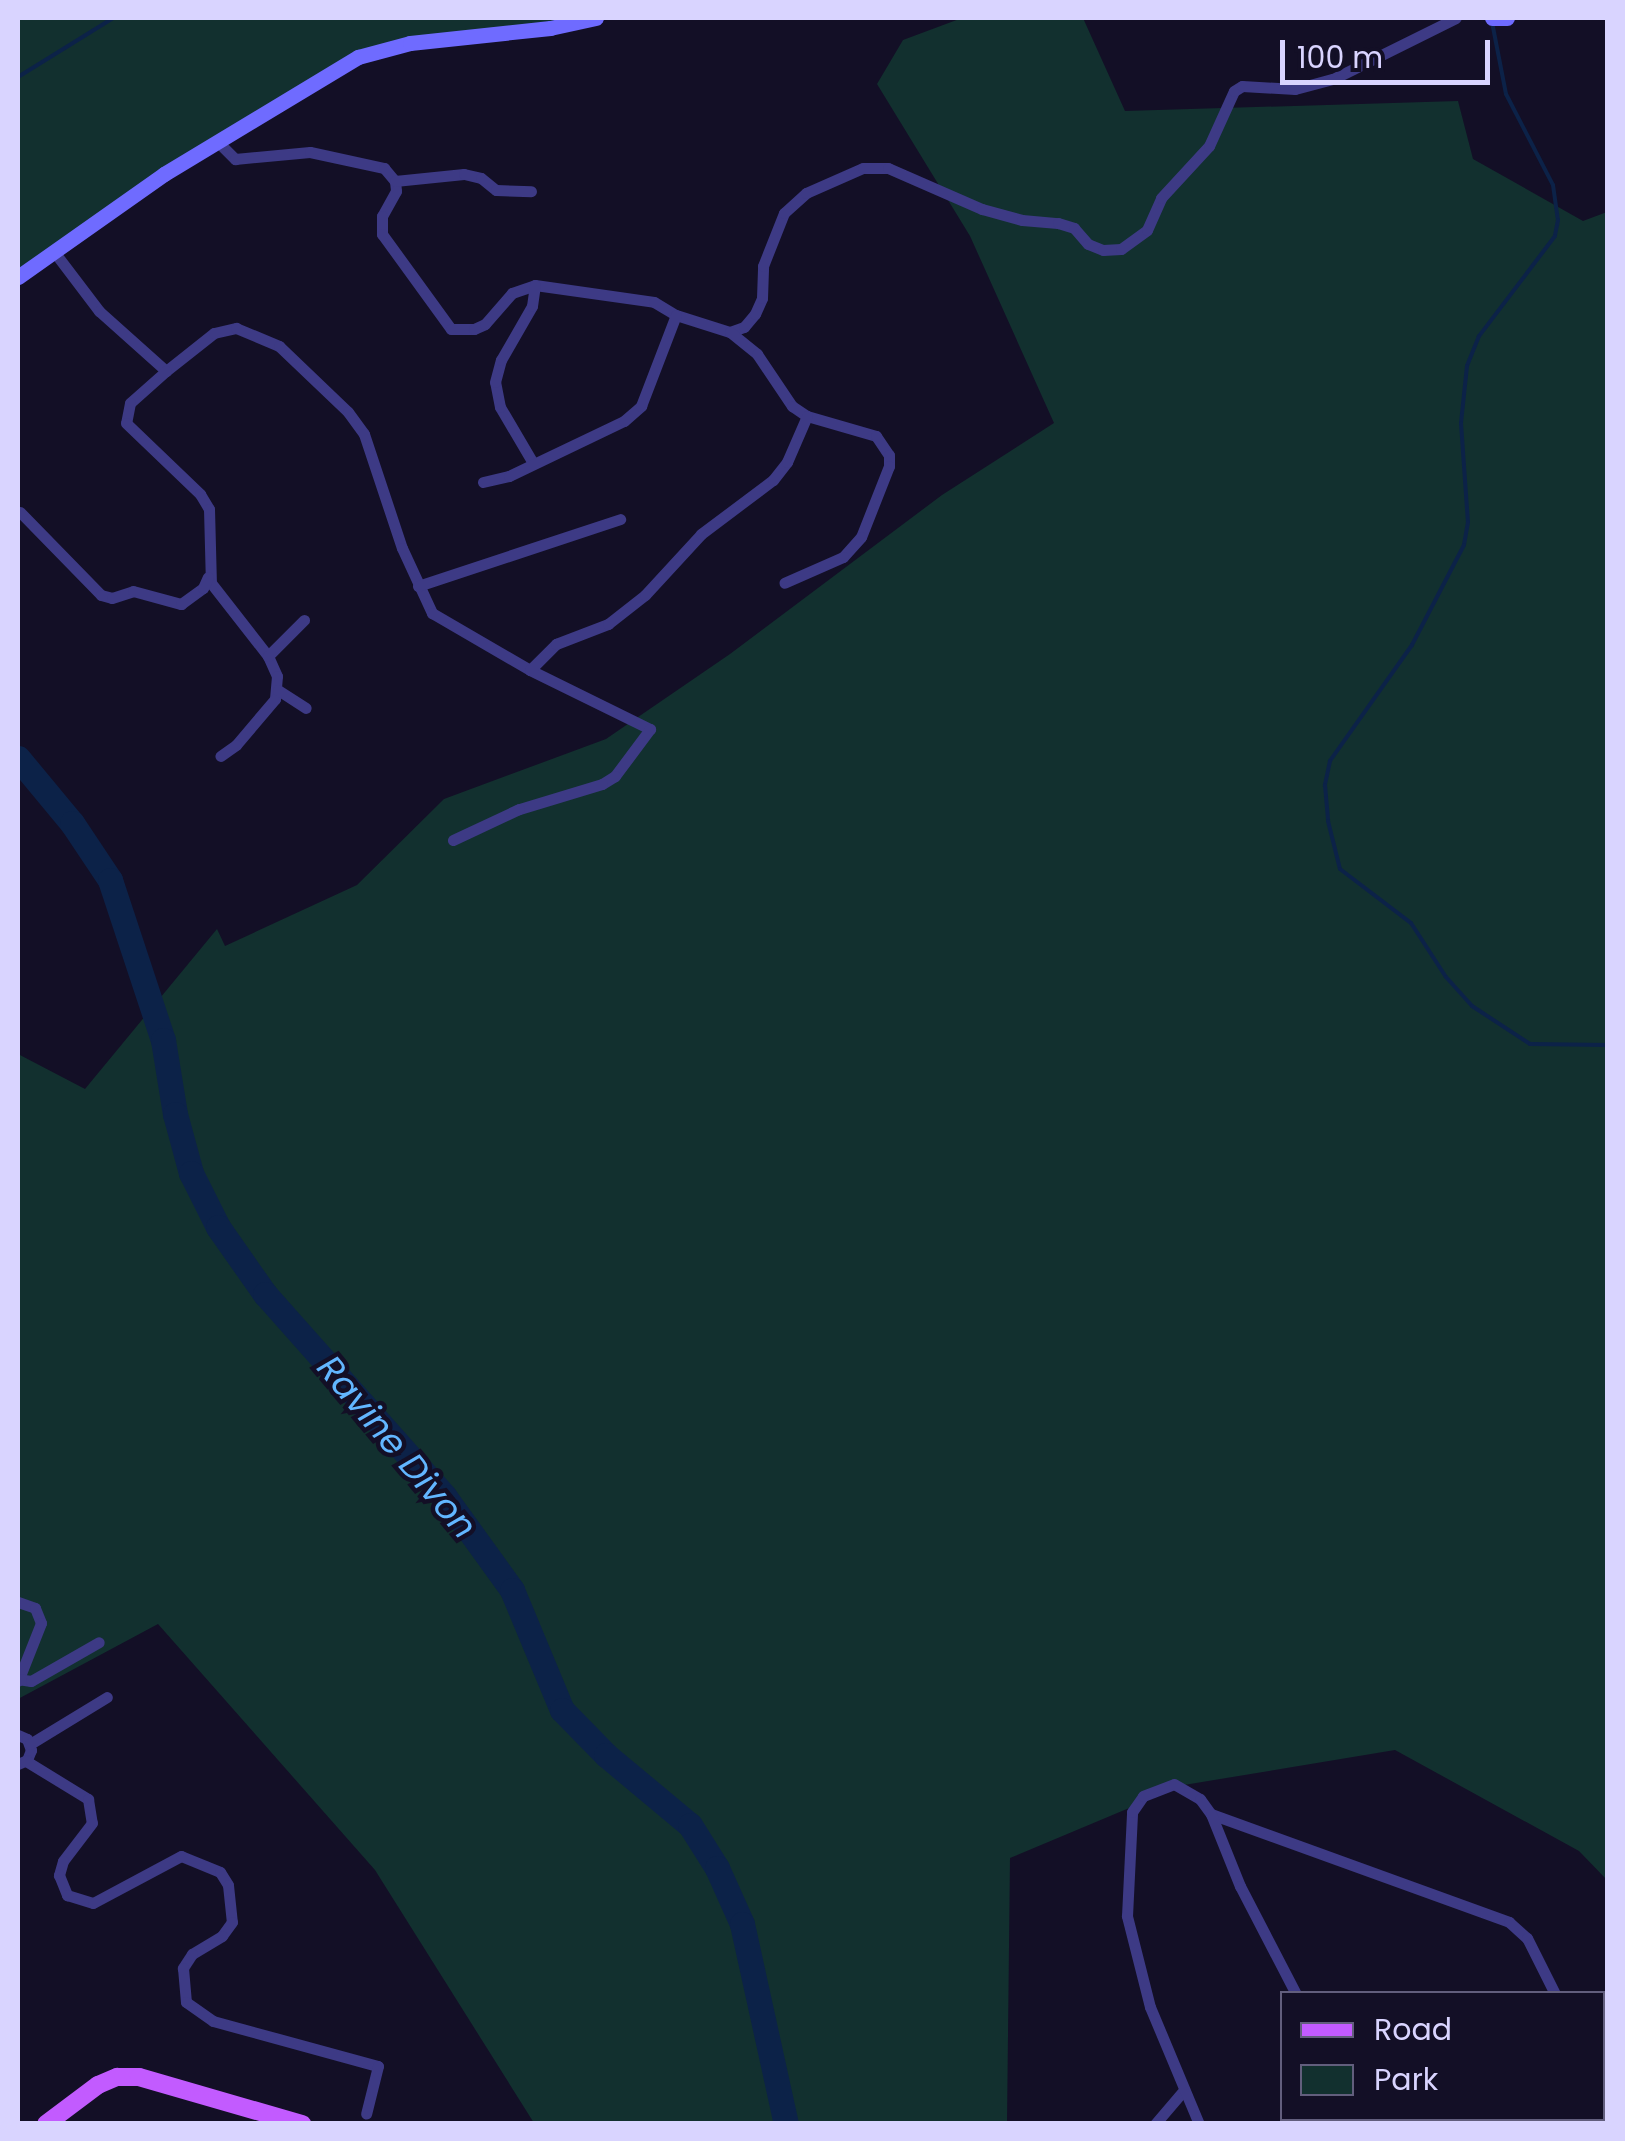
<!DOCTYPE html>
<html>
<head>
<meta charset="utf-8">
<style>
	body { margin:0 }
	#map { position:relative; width:1625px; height:2141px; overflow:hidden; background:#130f26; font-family:Poppins,sans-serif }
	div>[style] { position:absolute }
	.green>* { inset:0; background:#12302f }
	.stream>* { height:4px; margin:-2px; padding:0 2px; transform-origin:2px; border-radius:2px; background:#0c2248 }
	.river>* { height:25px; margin:-12.5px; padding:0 12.5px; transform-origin:12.5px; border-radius:12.5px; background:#0c2248 }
	.street>* { height:11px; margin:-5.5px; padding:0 5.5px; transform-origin:5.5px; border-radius:5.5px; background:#3d3a85 }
	.secondary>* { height:15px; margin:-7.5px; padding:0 7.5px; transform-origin:7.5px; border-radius:7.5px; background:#6f6bff }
	.primary>* { height:18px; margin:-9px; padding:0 9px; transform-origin:9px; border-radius:9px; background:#c25bff }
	span { translate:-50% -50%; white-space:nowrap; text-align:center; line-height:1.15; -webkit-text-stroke:9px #130f26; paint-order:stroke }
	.water-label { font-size:35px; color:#62b6ff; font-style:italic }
	.frame { position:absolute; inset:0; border:20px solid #d9d4ff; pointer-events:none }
	.legend { position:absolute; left:1280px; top:1991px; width:325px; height:130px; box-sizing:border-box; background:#130f26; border:2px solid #625e7d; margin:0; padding:12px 18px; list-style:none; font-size:30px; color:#d9d4ff }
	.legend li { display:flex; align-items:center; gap:20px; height:50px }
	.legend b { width:50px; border:2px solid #625e7d }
	.scale { position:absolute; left:1280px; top:40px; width:210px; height:45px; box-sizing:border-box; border:5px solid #d9d4ff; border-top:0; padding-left:12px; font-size:30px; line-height:35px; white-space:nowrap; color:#d9d4ff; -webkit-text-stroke:8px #130f26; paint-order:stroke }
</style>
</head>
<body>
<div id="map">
	<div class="green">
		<div style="clip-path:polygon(18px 18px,596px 18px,358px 57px,18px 277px)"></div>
		<div style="clip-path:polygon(962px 18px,1083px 18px,1125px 111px,1458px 101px,1473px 159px,1583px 221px,1607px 212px,1607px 1880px,1579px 1851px,1395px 1750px,1184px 1785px,1010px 1858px,1007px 2123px,534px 2123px,375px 1870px,158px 1624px,18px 1699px,18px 1054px,85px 1089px,217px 929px,225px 946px,357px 885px,444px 799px,606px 739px,730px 654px,942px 495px,1054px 423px,970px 236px,877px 84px,903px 40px)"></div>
	</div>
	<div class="stream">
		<div style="left:1492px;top:22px;width:73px;rotate:79deg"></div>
		<div style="left:1506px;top:94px;width:102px;rotate:62.7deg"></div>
		<div style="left:1553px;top:185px;width:35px;rotate:82deg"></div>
		<div style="left:1558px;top:220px;width:16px;rotate:101deg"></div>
		<div style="left:1555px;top:236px;width:126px;rotate:127.2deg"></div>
		<div style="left:1479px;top:336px;width:32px;rotate:112deg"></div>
		<div style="left:1467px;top:366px;width:57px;rotate:96deg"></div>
		<div style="left:1461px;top:423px;width:99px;rotate:86deg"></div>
		<div style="left:1468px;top:522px;width:23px;rotate:100deg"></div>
		<div style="left:1464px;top:545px;width:113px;rotate:117.5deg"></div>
		<div style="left:1412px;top:645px;width:142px;rotate:125.3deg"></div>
		<div style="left:1330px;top:761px;width:25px;rotate:102deg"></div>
		<div style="left:1325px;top:785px;width:36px;rotate:85deg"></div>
		<div style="left:1328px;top:821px;width:49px;rotate:76deg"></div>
		<div style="left:1340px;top:869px;width:89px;rotate:37.3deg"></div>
		<div style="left:1411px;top:923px;width:64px;rotate:57.1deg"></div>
		<div style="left:1446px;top:977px;width:39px;rotate:48deg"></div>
		<div style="left:1472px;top:1006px;width:69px;rotate:33.2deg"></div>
		<div style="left:1530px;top:1044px;width:78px;rotate:0.7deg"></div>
		<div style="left:18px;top:77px;width:112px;rotate:-31.8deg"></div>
	</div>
	<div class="river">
		<div style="left:18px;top:758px;width:85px;rotate:50.3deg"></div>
		<div style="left:72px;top:823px;width:69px;rotate:56.3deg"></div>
		<div style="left:110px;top:880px;width:169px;rotate:71.7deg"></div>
		<div style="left:163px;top:1040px;width:75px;rotate:80.8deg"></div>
		<div style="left:175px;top:1114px;width:61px;rotate:74.8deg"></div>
		<div style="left:191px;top:1173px;width:60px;rotate:63.4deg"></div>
		<div style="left:218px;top:1227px;width:82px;rotate:55deg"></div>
		<div style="left:265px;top:1294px;width:271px;rotate:48.4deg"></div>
		<div style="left:445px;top:1497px;width:115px;rotate:54.2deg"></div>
		<div style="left:512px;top:1590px;width:130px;rotate:67.4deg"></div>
		<div style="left:562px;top:1710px;width:63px;rotate:45.6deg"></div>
		<div style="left:606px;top:1755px;width:109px;rotate:39.8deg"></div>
		<div style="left:690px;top:1825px;width:51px;rotate:57.9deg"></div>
		<div style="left:717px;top:1868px;width:61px;rotate:65.9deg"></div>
		<div style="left:742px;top:1924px;width:205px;rotate:77.6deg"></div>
	</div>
	<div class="street">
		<div style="left:219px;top:143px;width:23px;rotate:45deg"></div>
		<div style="left:235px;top:159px;width:75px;rotate:-5.3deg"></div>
		<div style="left:310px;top:152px;width:76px;rotate:12.2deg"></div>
		<div style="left:384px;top:168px;width:17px;rotate:50deg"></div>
		<div style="left:395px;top:181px;width:10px;rotate:84deg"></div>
		<div style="left:396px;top:191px;width:29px;rotate:119deg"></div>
		<div style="left:382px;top:216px;width:18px;rotate:90deg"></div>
		<div style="left:382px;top:234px;width:117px;rotate:54deg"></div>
		<div style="left:451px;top:329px;width:23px"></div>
		<div style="left:474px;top:329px;width:12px;rotate:-24deg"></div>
		<div style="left:485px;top:324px;width:41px;rotate:-48.9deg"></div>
		<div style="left:512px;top:293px;width:24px;rotate:-19deg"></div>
		<div style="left:535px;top:285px;width:120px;rotate:8.1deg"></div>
		<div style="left:654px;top:302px;width:26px;rotate:31deg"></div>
		<div style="left:676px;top:315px;width:57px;rotate:17.5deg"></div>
		<div style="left:730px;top:332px;width:15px;rotate:-20deg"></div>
		<div style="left:744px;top:327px;width:17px;rotate:-50deg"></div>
		<div style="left:755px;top:314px;width:17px;rotate:-66deg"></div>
		<div style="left:762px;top:298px;width:32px;rotate:-88deg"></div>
		<div style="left:763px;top:266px;width:57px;rotate:-68.4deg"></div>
		<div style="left:784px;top:213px;width:30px;rotate:-42deg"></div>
		<div style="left:806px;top:193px;width:62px;rotate:-23.7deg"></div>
		<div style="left:863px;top:168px;width:25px"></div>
		<div style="left:888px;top:168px;width:103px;rotate:23.6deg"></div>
		<div style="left:982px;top:209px;width:41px;rotate:15.4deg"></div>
		<div style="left:1022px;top:220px;width:36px;rotate:5deg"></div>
		<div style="left:1058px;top:223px;width:17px;rotate:17deg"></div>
		<div style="left:1074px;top:228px;width:21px;rotate:49deg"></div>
		<div style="left:1088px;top:244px;width:16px;rotate:22deg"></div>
		<div style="left:1103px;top:250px;width:18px;rotate:-3deg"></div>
		<div style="left:1121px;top:249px;width:32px;rotate:-36deg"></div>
		<div style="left:1147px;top:230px;width:35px;rotate:-66deg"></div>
		<div style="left:1161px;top:198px;width:71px;rotate:-47.3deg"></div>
		<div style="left:1209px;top:146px;width:60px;rotate:-65.6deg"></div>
		<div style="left:1234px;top:91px;width:9px;rotate:-32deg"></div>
		<div style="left:1242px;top:86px;width:53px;rotate:3.2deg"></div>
		<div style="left:1295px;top:89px;width:39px;rotate:-15deg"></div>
		<div style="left:1333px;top:79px;width:137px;rotate:-26.4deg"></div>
		<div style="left:395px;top:181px;width:69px;rotate:-5.8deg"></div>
		<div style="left:464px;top:174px;width:17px;rotate:13deg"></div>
		<div style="left:481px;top:178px;width:19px;rotate:39deg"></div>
		<div style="left:496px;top:190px;width:35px;rotate:2deg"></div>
		<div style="left:55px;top:253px;width:73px;rotate:52.8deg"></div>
		<div style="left:99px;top:311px;width:90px;rotate:41.8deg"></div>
		<div style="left:166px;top:371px;width:61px;rotate:-38.4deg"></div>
		<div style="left:214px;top:333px;width:23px;rotate:-13deg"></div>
		<div style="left:236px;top:328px;width:47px;rotate:22.7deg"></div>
		<div style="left:279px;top:346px;width:95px;rotate:43.7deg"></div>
		<div style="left:348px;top:412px;width:27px;rotate:54deg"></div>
		<div style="left:364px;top:434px;width:120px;rotate:71.6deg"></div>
		<div style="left:402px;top:548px;width:72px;rotate:65.2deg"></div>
		<div style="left:432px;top:613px;width:113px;rotate:30.2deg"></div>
		<div style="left:530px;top:670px;width:134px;rotate:26.2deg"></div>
		<div style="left:650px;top:729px;width:59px;rotate:126.7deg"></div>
		<div style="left:615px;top:776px;width:15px;rotate:148deg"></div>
		<div style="left:602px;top:784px;width:87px;rotate:163.2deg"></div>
		<div style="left:519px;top:809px;width:73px;rotate:154.8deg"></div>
		<div style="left:730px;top:332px;width:35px;rotate:39deg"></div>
		<div style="left:757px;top:354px;width:63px;rotate:56.1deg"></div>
		<div style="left:792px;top:406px;width:18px;rotate:34deg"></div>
		<div style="left:807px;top:416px;width:72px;rotate:16.2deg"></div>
		<div style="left:876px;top:436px;width:23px;rotate:56deg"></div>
		<div style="left:889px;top:455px;width:11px;rotate:90deg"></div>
		<div style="left:889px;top:466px;width:76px;rotate:111.5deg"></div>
		<div style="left:861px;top:537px;width:27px;rotate:132deg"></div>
		<div style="left:843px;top:557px;width:64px;rotate:156.2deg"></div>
		<div style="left:166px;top:371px;width:48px;rotate:138.4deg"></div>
		<div style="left:130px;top:403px;width:20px;rotate:101deg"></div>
		<div style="left:126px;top:423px;width:103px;rotate:43.8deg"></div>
		<div style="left:200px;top:494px;width:17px;rotate:59deg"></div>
		<div style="left:209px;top:509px;width:74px;rotate:88.5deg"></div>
		<div style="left:211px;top:583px;width:93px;rotate:52deg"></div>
		<div style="left:268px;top:656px;width:22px;rotate:66deg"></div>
		<div style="left:277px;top:676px;width:23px;rotate:95deg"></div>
		<div style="left:275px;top:699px;width:60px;rotate:130.3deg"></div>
		<div style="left:236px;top:745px;width:19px;rotate:145deg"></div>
		<div style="left:533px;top:463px;width:65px;rotate:-120.5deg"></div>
		<div style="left:500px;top:407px;width:25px;rotate:-101deg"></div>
		<div style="left:495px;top:382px;width:23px;rotate:-75deg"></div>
		<div style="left:501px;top:360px;width:62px;rotate:-60.1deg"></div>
		<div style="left:532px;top:306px;width:21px;rotate:-82deg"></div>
		<div style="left:483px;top:482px;width:27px;rotate:-13deg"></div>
		<div style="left:509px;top:476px;width:127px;rotate:-25.6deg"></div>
		<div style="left:624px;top:421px;width:23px;rotate:-41deg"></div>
		<div style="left:641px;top:406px;width:97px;rotate:-69deg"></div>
		<div style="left:20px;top:512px;width:116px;rotate:45.7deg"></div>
		<div style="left:101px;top:595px;width:11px;rotate:15deg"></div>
		<div style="left:112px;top:598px;width:22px;rotate:-18deg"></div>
		<div style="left:133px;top:591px;width:50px;rotate:15.2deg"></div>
		<div style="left:181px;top:604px;width:27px;rotate:-36deg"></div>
		<div style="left:203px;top:588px;width:12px;rotate:-66deg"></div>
		<div style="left:418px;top:586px;width:213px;rotate:-18.3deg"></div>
		<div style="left:268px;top:656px;width:51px;rotate:-45deg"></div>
		<div style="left:530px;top:670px;width:37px;rotate:-45deg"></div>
		<div style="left:556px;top:644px;width:56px;rotate:-21deg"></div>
		<div style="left:608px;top:624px;width:47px;rotate:-38.1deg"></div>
		<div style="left:645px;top:595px;width:83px;rotate:-47.4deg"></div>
		<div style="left:701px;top:534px;width:90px;rotate:-36.9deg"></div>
		<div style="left:773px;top:480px;width:23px;rotate:-52deg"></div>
		<div style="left:787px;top:462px;width:50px;rotate:-66.5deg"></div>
		<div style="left:278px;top:690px;width:33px;rotate:33deg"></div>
		<div style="left:18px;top:1602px;width:18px;rotate:19deg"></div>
		<div style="left:35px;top:1608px;width:16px;rotate:68deg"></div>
		<div style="left:41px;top:1623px;width:62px;rotate:111.6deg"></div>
		<div style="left:18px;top:1679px;width:13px;rotate:9deg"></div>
		<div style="left:31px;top:1681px;width:78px;rotate:-29.8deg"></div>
		<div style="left:18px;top:1735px;width:10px;rotate:24deg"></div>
		<div style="left:27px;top:1739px;width:12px;rotate:70deg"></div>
		<div style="left:31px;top:1750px;width:11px;rotate:112deg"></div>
		<div style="left:27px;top:1760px;width:10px;rotate:156deg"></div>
		<div style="left:30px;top:1744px;width:90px;rotate:-31.4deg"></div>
		<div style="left:26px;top:1761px;width:73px;rotate:31.5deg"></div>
		<div style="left:88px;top:1799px;width:24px;rotate:81deg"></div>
		<div style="left:92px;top:1823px;width:48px;rotate:127.3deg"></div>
		<div style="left:63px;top:1861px;width:15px;rotate:106deg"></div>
		<div style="left:59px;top:1875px;width:22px;rotate:68deg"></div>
		<div style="left:67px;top:1895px;width:27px;rotate:17deg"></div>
		<div style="left:93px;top:1903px;width:100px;rotate:-28.1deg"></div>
		<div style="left:181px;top:1856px;width:42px;rotate:22.3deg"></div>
		<div style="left:220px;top:1872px;width:15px;rotate:58deg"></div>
		<div style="left:228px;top:1885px;width:37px;rotate:84deg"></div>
		<div style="left:232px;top:1922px;width:17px;rotate:126deg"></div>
		<div style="left:222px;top:1936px;width:35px;rotate:149deg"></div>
		<div style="left:192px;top:1954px;width:17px;rotate:123deg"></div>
		<div style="left:183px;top:1968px;width:34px;rotate:85deg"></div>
		<div style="left:186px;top:2002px;width:33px;rotate:35deg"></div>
		<div style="left:213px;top:2021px;width:171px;rotate:15.3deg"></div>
		<div style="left:378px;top:2066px;width:49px;rotate:104deg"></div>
		<div style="left:1211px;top:1814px;width:317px;rotate:19.9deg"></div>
		<div style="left:1509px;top:1922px;width:24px;rotate:42deg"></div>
		<div style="left:1527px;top:1938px;width:63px;rotate:63.4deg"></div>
		<div style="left:1602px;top:2079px;width:10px;rotate:53deg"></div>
		<div style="left:1356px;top:2118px;width:6px;rotate:72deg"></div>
		<div style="left:1155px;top:2124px;width:45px;rotate:-49.5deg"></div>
		<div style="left:1199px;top:2124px;width:127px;rotate:-112.7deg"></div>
		<div style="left:1150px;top:2007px;width:94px;rotate:-104.2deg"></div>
		<div style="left:1127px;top:1916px;width:104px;rotate:-87.2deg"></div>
		<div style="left:1132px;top:1812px;width:19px;rotate:-55deg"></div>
		<div style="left:1143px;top:1796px;width:33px;rotate:-21deg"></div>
		<div style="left:1174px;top:1784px;width:30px;rotate:30deg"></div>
		<div style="left:1200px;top:1799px;width:19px;rotate:54deg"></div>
		<div style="left:1211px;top:1814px;width:78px;rotate:68.1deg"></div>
		<div style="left:1240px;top:1886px;width:122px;rotate:62.6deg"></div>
	</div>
	<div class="secondary">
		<div style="left:1492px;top:18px;width:15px"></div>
		<div style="left:18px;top:277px;width:179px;rotate:-35.2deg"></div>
		<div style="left:164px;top:174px;width:227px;rotate:-31.1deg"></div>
		<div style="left:358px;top:57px;width:54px;rotate:-15.1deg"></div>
		<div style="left:410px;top:43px;width:141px;rotate:-6.1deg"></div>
		<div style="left:550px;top:28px;width:47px;rotate:-12.3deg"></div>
	</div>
	<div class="primary">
		<div style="left:46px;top:2124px;width:65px;rotate:-36.9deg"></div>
		<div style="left:98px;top:2085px;width:21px;rotate:-23deg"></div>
		<div style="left:117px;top:2077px;width:22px"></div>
		<div style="left:139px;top:2077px;width:170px;rotate:16.1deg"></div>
	</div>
	<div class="water-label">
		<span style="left:397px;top:1447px;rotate:50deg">Ravine Divon</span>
	</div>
	<div class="frame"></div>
	<ul class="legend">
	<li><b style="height:12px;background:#c25bff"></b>Road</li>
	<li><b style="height:28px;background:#12302f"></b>Park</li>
	</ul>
	<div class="scale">100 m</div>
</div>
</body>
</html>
